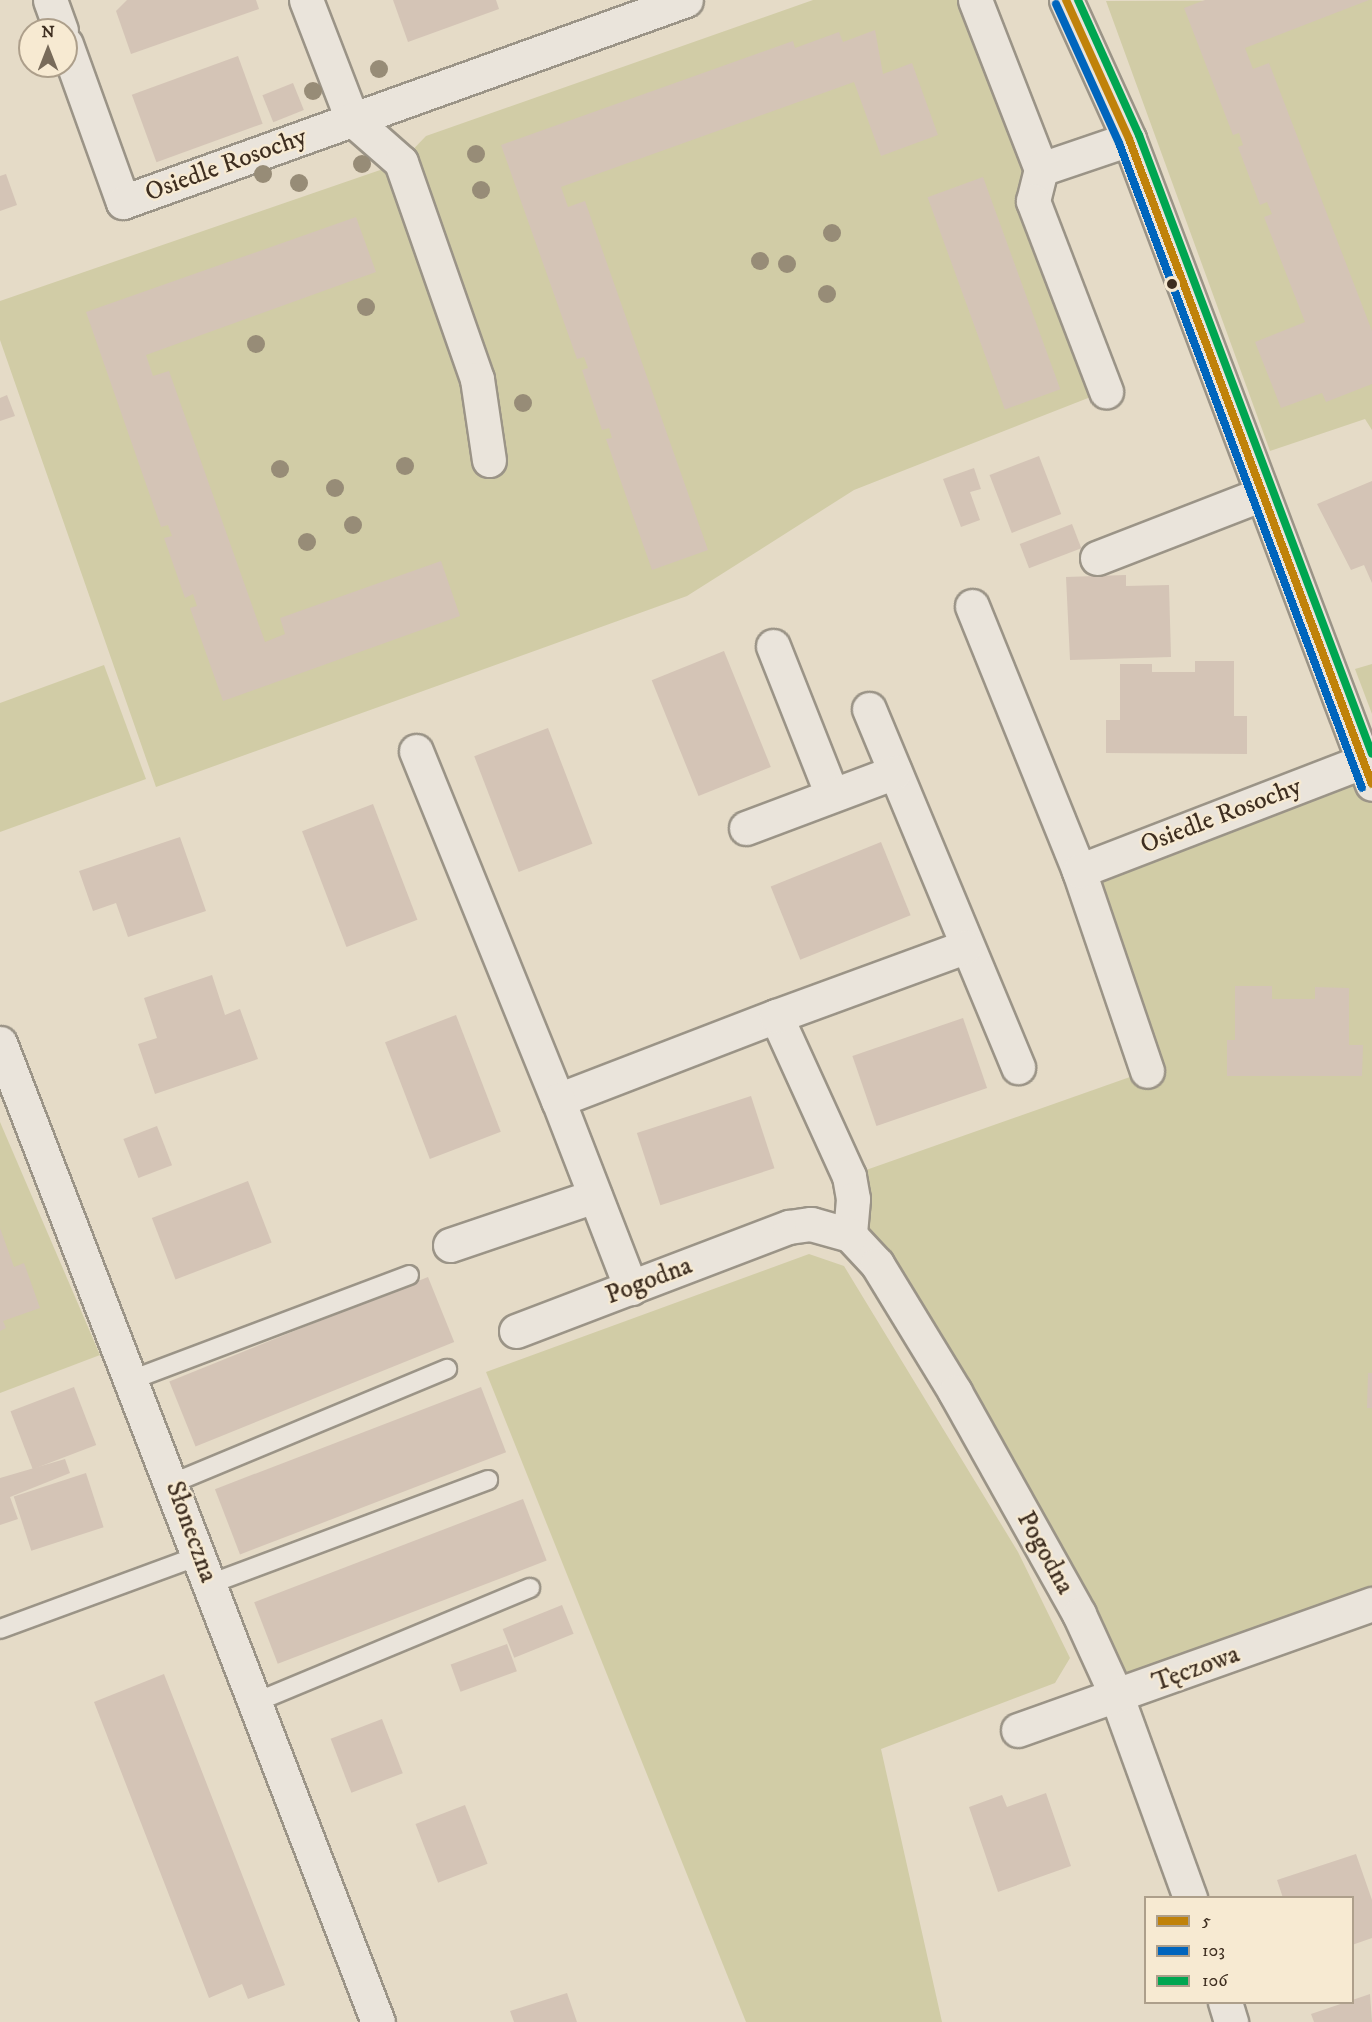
<!DOCTYPE html>
<html>
<head>
<meta charset="utf-8">
<style>
	body { margin:0 }
	#map { position:relative; width:1372px; height:2022px; overflow:hidden; background:#e5dbc7; font-family:"IM FELL DW Pica",serif }
	div>[style] { position:absolute }
	.green>* { inset:0; background:#d1cca6 }
	.building>* { inset:0; background:#d4c4b6; transform-origin:0 0 }
	.roads { filter:drop-shadow(2px 0 #9b9487) drop-shadow(-2px 0 #9b9487) drop-shadow(0 2px #9b9487) drop-shadow(0 -2px #9b9487) }
	.service>* { height:18px; margin:-9px; padding:0 9px; transform-origin:9px; border-radius:9px; background:#eae4db }
	.minor>* { height:33px; margin:-16.5px; padding:0 16.5px; transform-origin:16.5px; border-radius:16.5px; background:#eae4db }
	.bus-1>* { height:8px; margin:-4px; padding:0 4px; transform-origin:4px; border-radius:4px; background:#c0820a }
	.bus-2>* { height:8px; margin:-4px; padding:0 4px; transform-origin:4px; border-radius:4px; background:#0065bd }
	.bus-3>* { height:8px; margin:-4px; padding:0 4px; transform-origin:4px; border-radius:4px; background:#00a651 }
	.trees>* { width:18px; height:18px; margin:-9px; border-radius:50%; background:#978c77 }
	.dots>* { width:16px; height:16px; translate:-50% -50%; box-sizing:border-box; border:3px solid #f7ead2; border-radius:50% }
	span { translate:-50% -50%; white-space:nowrap; text-align:center; line-height:1.15; -webkit-text-stroke:4.5px #f7ead2; paint-order:stroke }
	.street-label { font-size:26px; color:#3e2e20 }
	.legend { position:absolute; left:1144px; top:1896px; width:210px; height:108px; box-sizing:border-box; background:#f7ead2; border:2px solid #ad9f8b; margin:0; padding:8px 10px; list-style:none; font-size:18px; color:#3e2e20 }
	.legend li { display:flex; align-items:center; gap:12px; height:30px }
	.legend b { width:30px; border:2px solid #ad9f8b }
	.north { position:absolute; left:18px; top:18px; width:60px; height:60px; box-sizing:border-box; background:#f7ead2; border:2px solid #ad9f8b; border-radius:50%; rotate:0deg; font-size:16px; font-weight:700; line-height:24px; text-align:center; color:#3e2e20 }
	.north::after { content:''; display:block; margin:auto; width:21px; height:27px; background:#786b5a; clip-path:polygon(50% 0,100% 100%,50% 72%,0 100%) }
</style>
</head>
<body>
<div id="map">
	<div class="green">
		<div style="clip-path:polygon(813px 0,975px 0,1033px 201px,1106px 391px,854px 490px,687px 596px,156px 787px,0 340px,0 301px,386px 168px,401px 162px,426px 136px)"></div>
		<div style="clip-path:polygon(1372px 0,1372px 430px,1365px 419px,1270px 451px,1106px 1px)"></div>
		<div style="clip-path:polygon(1372px 664px,1372px 714px,1355px 669px)"></div>
		<div style="clip-path:polygon(104px 665px,146px 779px,0 832px,0 703px)"></div>
		<div style="clip-path:polygon(1364px 761px,1372px 784px,1372px 1604px,1117px 1697px,877px 1264px,849px 1176px,1147px 1071px,1079px 871px)"></div>
		<div style="clip-path:polygon(0 1122px,100px 1355px,0 1393px)"></div>
		<div style="clip-path:polygon(809px 1254px,844px 1266px,1018px 1552px,1070px 1658px,1055px 1683px,881px 1749px,942px 2022px,746px 2022px,486px 1372px)"></div>
	</div>
	<div class="building">
		<div style="clip-path:polygon(127px 0,256px 0,259px 9px,131px 54px,116px 11px)"></div>
		<div style="clip-path:polygon(393px 0,496px 0,499px 9px,408px 42px)"></div>
		<div style="clip-path:polygon(1205px 0,1369px 0,1245px 48px,1253px 69px,1269px 63px,1372px 331px,1372px 384px,1326px 402px,1322px 393px,1281px 408px,1255px 342px,1305px 322px,1264px 217px,1272px 214px,1267px 202px,1260px 205px,1238px 147px,1243px 145px,1239px 133px,1233px 135px,1184px 8px)"></div>
		<div style="clip-path:polygon(875px 30px,883px 74px,912px 63px,938px 135px,881px 156px,854px 82px,561px 187px,568px 207px,585px 201px,708px 550px,652px 570px,606px 439px,612px 438px,609px 428px,602px 430px,582px 370px,588px 368px,584px 357px,577px 359px,501px 145px,793px 41px,795px 48px,839px 32px,843px 42px)"></div>
		<div style="clip-path:polygon(30px 36px,30px 66px,47px 66px,30px 72px,18px 40px)"></div>
		<div style="left:238px;top:56px;width:72px;height:113px;rotate:70deg"></div>
		<div style="left:293px;top:83px;width:29px;height:33px;rotate:68deg"></div>
		<div style="clip-path:polygon(6px 174px,17px 205px,0 211px,0 176px)"></div>
		<div style="left:983px;top:177px;width:226px;height:59px;rotate:70deg"></div>
		<div style="clip-path:polygon(356px 217px,376px 272px,146px 355px,153px 376px,169px 371px,265px 642px,285px 634px,280px 618px,441px 561px,460px 616px,223px 701px,190px 608px,197px 606px,193px 594px,185px 598px,164px 538px,172px 536px,168px 525px,161px 527px,86px 312px)"></div>
		<div style="clip-path:polygon(7px 395px,15px 416px,0 421px,0 398px)"></div>
		<div style="left:1039px;top:456px;width:62px;height:53px;rotate:69deg"></div>
		<div style="clip-path:polygon(974px 468px,981px 489px,970px 492px,980px 520px,961px 527px,943px 479px)"></div>
		<div style="clip-path:polygon(1372px 481px,1372px 583px,1364px 565px,1351px 570px,1317px 504px)"></div>
		<div style="left:1072px;top:524px;width:26px;height:56px;rotate:69deg"></div>
		<div style="clip-path:polygon(1126px 575px,1126px 586px,1169px 585px,1171px 657px,1070px 660px,1066px 577px)"></div>
		<div style="left:724px;top:651px;width:125px;height:78px;rotate:68deg"></div>
		<div style="clip-path:polygon(1195px 661px,1234px 661px,1234px 716px,1247px 716px,1247px 754px,1106px 753px,1106px 720px,1120px 720px,1120px 664px,1152px 664px,1152px 672px,1195px 672px)"></div>
		<div style="left:548px;top:728px;width:124px;height:79px;rotate:69deg"></div>
		<div style="left:373px;top:804px;width:124px;height:76px;rotate:69deg"></div>
		<div style="clip-path:polygon(180px 837px,206px 911px,128px 937px,116px 903px,93px 911px,79px 871px)"></div>
		<div style="left:881px;top:842px;width:79px;height:119px;rotate:68deg"></div>
		<div style="clip-path:polygon(212px 975px,225px 1015px,240px 1009px,258px 1059px,155px 1094px,138px 1044px,157px 1038px,144px 998px)"></div>
		<div style="clip-path:polygon(1235px 986px,1272px 986px,1272px 999px,1315px 999px,1315px 987px,1349px 988px,1349px 1045px,1363px 1045px,1362px 1076px,1227px 1076px,1227px 1040px,1235px 1040px)"></div>
		<div style="left:456px;top:1015px;width:125px;height:76px;rotate:69deg"></div>
		<div style="left:963px;top:1018px;width:74px;height:117px;rotate:71deg"></div>
		<div style="left:751px;top:1096px;width:76px;height:120px;rotate:72deg"></div>
		<div style="left:157px;top:1126px;width:42px;height:36px;rotate:69deg"></div>
		<div style="left:248px;top:1181px;width:66px;height:103px;rotate:69deg"></div>
		<div style="clip-path:polygon(0 1228px,14px 1267px,24px 1263px,40px 1308px,3px 1321px,6px 1328px,0 1331px)"></div>
		<div style="left:428px;top:1277px;width:70px;height:279px;rotate:68deg"></div>
		<div style="clip-path:polygon(1368px 1373px,1372px 1373px,1372px 1408px,1367px 1408px)"></div>
		<div style="left:74px;top:1387px;width:62px;height:68px;rotate:69deg"></div>
		<div style="left:481px;top:1387px;width:70px;height:285px;rotate:69deg"></div>
		<div style="clip-path:polygon(65px 1459px,70px 1473px,10px 1497px,18px 1519px,0 1525px,0 1478px)"></div>
		<div style="left:86px;top:1473px;width:57px;height:76px;rotate:72deg"></div>
		<div style="left:523px;top:1499px;width:66px;height:288px;rotate:69deg"></div>
		<div style="left:562px;top:1605px;width:31px;height:64px;rotate:68deg"></div>
		<div style="left:507px;top:1644px;width:29px;height:60px;rotate:70deg"></div>
		<div style="clip-path:polygon(164px 1674px,285px 1985px,248px 1999px,242px 1984px,209px 1998px,94px 1702px)"></div>
		<div style="left:382px;top:1719px;width:58px;height:55px;rotate:69deg"></div>
		<div style="clip-path:polygon(1046px 1793px,1071px 1866px,998px 1892px,969px 1807px,1002px 1795px,1007px 1807px)"></div>
		<div style="left:465px;top:1805px;width:63px;height:53px;rotate:69deg"></div>
		<div style="clip-path:polygon(1356px 1854px,1372px 1900px,1372px 1938px,1352px 1945px,1352px 1898px,1283px 1898px,1277px 1880px)"></div>
		<div style="clip-path:polygon(567px 1993px,577px 2022px,514px 2022px,510px 2011px)"></div>
		<div style="clip-path:polygon(1370px 1994px,1372px 2022px,1314px 2022px,1311px 2014px)"></div>
	</div>
	<div class="roads">
		<div class="service">
			<div style="left:134px;top:1379px;width:294px;rotate:-20.7deg"></div>
			<div style="left:173px;top:1483px;width:297px;rotate:-22.6deg"></div>
			<div style="left:210px;top:1584px;width:297px;rotate:-20.5deg"></div>
			<div style="left:0;top:1629px;width:214px;rotate:-20.2deg"></div>
			<div style="left:256px;top:1702px;width:297px;rotate:-22.6deg"></div>
		</div>
		<div class="minor">
			<div style="left:50px;top:0;width:32px;rotate:70deg"></div>
			<div style="left:306px;top:0;width:128px;rotate:68.9deg"></div>
			<div style="left:352px;top:119px;width:65px;rotate:41.3deg"></div>
			<div style="left:401px;top:162px;width:230px;rotate:70.7deg"></div>
			<div style="left:477px;top:379px;width:82px;rotate:81.6deg"></div>
			<div style="left:975px;top:0;width:181px;rotate:68.7deg"></div>
			<div style="left:1041px;top:169px;width:93px;rotate:-18.8deg"></div>
			<div style="left:1066px;top:0;width:153px;rotate:65.6deg"></div>
			<div style="left:1129px;top:139px;width:689px;rotate:69.36deg"></div>
			<div style="left:66px;top:44px;width:168px;rotate:70.2deg"></div>
			<div style="left:123px;top:202px;width:598px;rotate:-19.74deg"></div>
			<div style="left:1041px;top:169px;width:33px;rotate:104deg"></div>
			<div style="left:1033px;top:201px;width:204px;rotate:69deg"></div>
			<div style="left:1097px;top:558px;width:177px;rotate:-21.2deg"></div>
			<div style="left:972px;top:606px;width:286px;rotate:68deg"></div>
			<div style="left:1079px;top:871px;width:211px;rotate:71.2deg"></div>
			<div style="left:773px;top:646px;width:160px;rotate:68.4deg"></div>
			<div style="left:869px;top:709px;width:388px;rotate:67.4deg"></div>
			<div style="left:416px;top:751px;width:377px;rotate:67.9deg"></div>
			<div style="left:558px;top:1100px;width:234px;rotate:-21.1deg"></div>
			<div style="left:776px;top:1016px;width:176px;rotate:65.5deg"></div>
			<div style="left:849px;top:1176px;width:23px;rotate:80deg"></div>
			<div style="left:853px;top:1199px;width:36px;rotate:95deg"></div>
			<div style="left:850px;top:1235px;width:40px;rotate:47deg"></div>
			<div style="left:877px;top:1264px;width:150px;rotate:58.6deg"></div>
			<div style="left:955px;top:1392px;width:254px;rotate:60.8deg"></div>
			<div style="left:1079px;top:1614px;width:91px;rotate:65.4deg"></div>
			<div style="left:1117px;top:1697px;width:214px;rotate:70deg"></div>
			<div style="left:746px;top:828px;width:159px;rotate:-20.6deg"></div>
			<div style="left:1079px;top:871px;width:305px;rotate:-21.1deg"></div>
			<div style="left:776px;top:1016px;width:201px;rotate:-20.1deg"></div>
			<div style="left:0;top:1043px;width:1049px;rotate:68.89deg"></div>
			<div style="left:558px;top:1100px;width:202px;rotate:68.8deg"></div>
			<div style="left:450px;top:1245px;width:153px;rotate:-18.7deg"></div>
			<div style="left:516px;top:1331px;width:292px;rotate:-20.9deg"></div>
			<div style="left:789px;top:1227px;width:22px;rotate:-8deg"></div>
			<div style="left:811px;top:1224px;width:41px;rotate:15.8deg"></div>
			<div style="left:1018px;top:1730px;width:376px;rotate:-19.6deg"></div>
			<div style="left:1225px;top:2002px;width:21px;rotate:73deg"></div>
		</div>
	</div>
	<div class="bus-1">
		<div style="left:1066px;top:0;width:153px;rotate:65.6deg"></div>
		<div style="left:1129px;top:139px;width:689px;rotate:69.36deg"></div>
	</div>
	<div class="bus-2">
		<div style="left:1056px;top:4px;width:153px;rotate:65.6deg"></div>
		<div style="left:1119px;top:143px;width:689px;rotate:69.36deg"></div>
	</div>
	<div class="bus-3">
		<div style="left:1078px;top:0;width:148px;rotate:65.7deg"></div>
		<div style="left:1139px;top:135px;width:661px;rotate:69.37deg"></div>
	</div>
	<div class="trees">
		<div style="left:379px;top:69px"></div>
		<div style="left:313px;top:91px"></div>
		<div style="left:476px;top:154px"></div>
		<div style="left:362px;top:164px"></div>
		<div style="left:263px;top:174px"></div>
		<div style="left:299px;top:183px"></div>
		<div style="left:481px;top:190px"></div>
		<div style="left:832px;top:233px"></div>
		<div style="left:760px;top:261px"></div>
		<div style="left:787px;top:264px"></div>
		<div style="left:827px;top:294px"></div>
		<div style="left:366px;top:307px"></div>
		<div style="left:256px;top:344px"></div>
		<div style="left:523px;top:403px"></div>
		<div style="left:405px;top:466px"></div>
		<div style="left:280px;top:469px"></div>
		<div style="left:335px;top:488px"></div>
		<div style="left:353px;top:525px"></div>
		<div style="left:307px;top:542px"></div>
	</div>
	<div class="dots">
		<div style="left:1172px;top:284px;background:#3e2e20"></div>
	</div>
	<div class="street-label">
		<span style="left:226px;top:165px;rotate:-20deg">Osiedle Rosochy</span>
		<span style="left:1221px;top:816px;rotate:-21deg">Osiedle Rosochy</span>
		<span style="left:649px;top:1281px;rotate:-21deg">Pogodna</span>
		<span style="left:191px;top:1532px;rotate:70deg">Słoneczna</span>
		<span style="left:1045px;top:1553px;rotate:61deg">Pogodna</span>
		<span style="left:1196px;top:1669px;rotate:-20deg">Tęczowa</span>
	</div>
	<ul class="legend">
	<li><b style="height:8px;background:#c0820a"></b>5</li>
	<li><b style="height:8px;background:#0065bd"></b>103</li>
	<li><b style="height:8px;background:#00a651"></b>106</li>
	</ul>
	<div class="north">N</div>
</div>
</body>
</html>
